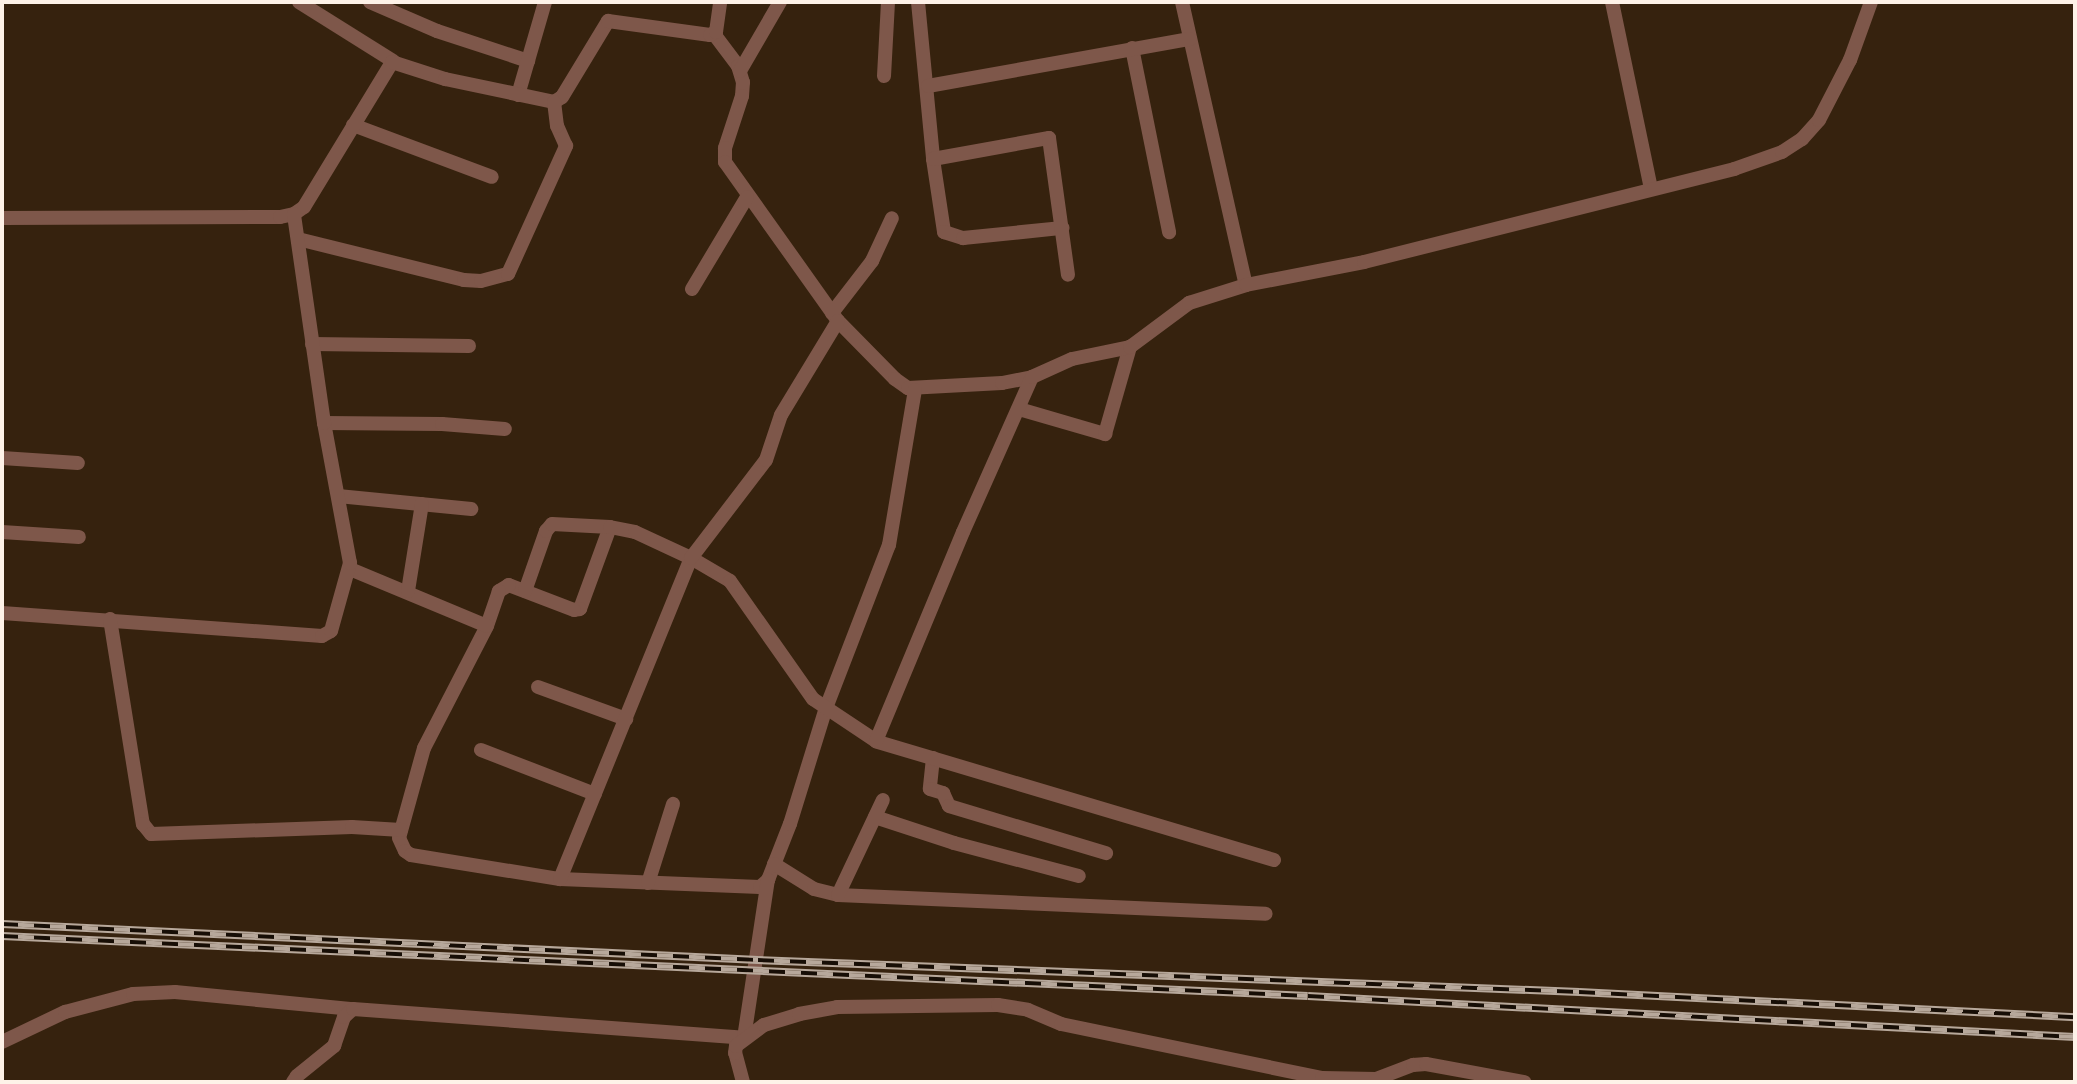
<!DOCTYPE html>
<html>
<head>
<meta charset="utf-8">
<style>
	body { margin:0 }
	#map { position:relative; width:2077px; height:1084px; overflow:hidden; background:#36220e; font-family:Montserrat,sans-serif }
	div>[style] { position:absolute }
	.minor>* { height:14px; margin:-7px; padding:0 7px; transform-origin:7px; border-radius:7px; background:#7e574a }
	.rail>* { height:8px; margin-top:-4px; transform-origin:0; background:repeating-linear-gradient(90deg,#170e06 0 16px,#b7a89b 0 32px); box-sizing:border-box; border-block:2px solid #b7a89b }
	span { translate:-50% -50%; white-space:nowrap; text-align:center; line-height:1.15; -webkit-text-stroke:5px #170e06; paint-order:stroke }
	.frame { position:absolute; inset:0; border:4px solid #fef2e8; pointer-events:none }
</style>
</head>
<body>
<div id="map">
	<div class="minor">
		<div style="left:299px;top:2px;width:111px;rotate:32.1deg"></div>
		<div style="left:370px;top:2px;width:73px;rotate:23.4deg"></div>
		<div style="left:437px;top:31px;width:96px;rotate:18.2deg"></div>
		<div style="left:918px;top:2px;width:158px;rotate:84.5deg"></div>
		<div style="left:933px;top:159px;width:74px;rotate:81.4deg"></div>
		<div style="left:944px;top:232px;width:20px;rotate:18deg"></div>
		<div style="left:963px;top:238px;width:100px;rotate:-5.8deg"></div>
		<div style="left:1182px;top:2px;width:290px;rotate:77.3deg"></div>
		<div style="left:1612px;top:2px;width:191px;rotate:78.2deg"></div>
		<div style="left:714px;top:34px;width:40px;rotate:53deg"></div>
		<div style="left:738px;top:66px;width:17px;rotate:73deg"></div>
		<div style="left:743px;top:82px;width:14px;rotate:94deg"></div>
		<div style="left:742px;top:96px;width:55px;rotate:108.1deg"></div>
		<div style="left:725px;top:148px;width:14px;rotate:90deg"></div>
		<div style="left:725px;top:162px;width:195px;rotate:54.6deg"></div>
		<div style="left:838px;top:321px;width:81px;rotate:45.5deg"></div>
		<div style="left:895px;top:379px;width:16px;rotate:35deg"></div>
		<div style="left:908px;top:388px;width:94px;rotate:-3deg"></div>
		<div style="left:1002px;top:383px;width:31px;rotate:-11deg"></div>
		<div style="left:1132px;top:48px;width:188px;rotate:78.6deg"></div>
		<div style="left:740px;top:71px;width:80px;rotate:-59.9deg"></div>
		<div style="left:884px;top:76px;width:74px;rotate:-86.9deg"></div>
		<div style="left:928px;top:86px;width:266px;rotate:-10.2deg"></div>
		<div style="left:518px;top:95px;width:97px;rotate:-73.8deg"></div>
		<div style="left:353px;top:125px;width:148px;rotate:20.5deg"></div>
		<div style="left:933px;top:159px;width:118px;rotate:-10.3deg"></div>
		<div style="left:1049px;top:138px;width:138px;rotate:82.1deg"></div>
		<div style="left:2px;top:218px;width:278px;rotate:-0.2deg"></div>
		<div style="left:280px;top:217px;width:14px;rotate:-12deg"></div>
		<div style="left:294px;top:214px;width:12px;rotate:-35deg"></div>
		<div style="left:304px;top:207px;width:170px;rotate:-58.7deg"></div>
		<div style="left:392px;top:62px;width:56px;rotate:17.8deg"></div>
		<div style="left:445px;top:79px;width:111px;rotate:11.9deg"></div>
		<div style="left:554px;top:102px;width:9px;rotate:-32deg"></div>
		<div style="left:562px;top:97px;width:89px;rotate:-58.8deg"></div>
		<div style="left:608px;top:21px;width:103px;rotate:7.8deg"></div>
		<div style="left:710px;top:35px;width:7px;rotate:-27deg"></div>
		<div style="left:716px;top:32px;width:30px;rotate:-82deg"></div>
		<div style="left:298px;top:239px;width:171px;rotate:13.9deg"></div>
		<div style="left:464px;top:280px;width:17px;rotate:3deg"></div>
		<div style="left:481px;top:281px;width:28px;rotate:-15deg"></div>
		<div style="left:508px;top:274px;width:141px;rotate:-65.6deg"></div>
		<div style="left:566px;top:146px;width:22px;rotate:-114deg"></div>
		<div style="left:557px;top:126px;width:24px;rotate:-97deg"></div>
		<div style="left:692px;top:289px;width:107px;rotate:-59.1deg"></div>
		<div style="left:832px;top:313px;width:66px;rotate:-52.4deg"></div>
		<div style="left:872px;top:261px;width:47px;rotate:-65.1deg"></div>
		<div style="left:312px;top:344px;width:157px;rotate:0.7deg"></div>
		<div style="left:1019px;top:409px;width:90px;rotate:16.2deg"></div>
		<div style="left:1105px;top:434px;width:91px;rotate:-74deg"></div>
		<div style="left:324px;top:423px;width:118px;rotate:0.5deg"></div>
		<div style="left:442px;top:424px;width:63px;rotate:4.5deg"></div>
		<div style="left:2px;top:458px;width:76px;rotate:3.8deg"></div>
		<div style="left:338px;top:496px;width:134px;rotate:5.6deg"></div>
		<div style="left:610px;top:527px;width:87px;rotate:110.1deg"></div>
		<div style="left:580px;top:609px;width:6px;rotate:171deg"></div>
		<div style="left:574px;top:610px;width:70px;rotate:-159deg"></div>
		<div style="left:509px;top:585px;width:12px;rotate:149deg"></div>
		<div style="left:499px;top:591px;width:37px;rotate:109deg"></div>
		<div style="left:487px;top:626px;width:137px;rotate:117.3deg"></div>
		<div style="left:424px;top:748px;width:93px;rotate:105.5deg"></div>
		<div style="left:399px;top:838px;width:14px;rotate:65deg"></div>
		<div style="left:405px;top:851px;width:7px;rotate:34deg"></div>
		<div style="left:411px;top:855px;width:151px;rotate:9.2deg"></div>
		<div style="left:560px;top:879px;width:200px;rotate:2.3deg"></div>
		<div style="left:760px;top:887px;width:11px;rotate:-41deg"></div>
		<div style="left:768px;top:880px;width:60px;rotate:-68.6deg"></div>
		<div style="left:790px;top:824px;width:121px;rotate:-72.8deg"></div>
		<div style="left:826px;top:708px;width:175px;rotate:-68.9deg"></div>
		<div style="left:889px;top:545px;width:157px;rotate:-80.5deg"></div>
		<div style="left:2px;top:532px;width:77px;rotate:3.7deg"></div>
		<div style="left:350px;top:569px;width:148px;rotate:22.6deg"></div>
		<div style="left:408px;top:591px;width:88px;rotate:-80.9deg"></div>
		<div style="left:525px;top:591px;width:64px;rotate:-70.7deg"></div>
		<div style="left:546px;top:531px;width:9px;rotate:-49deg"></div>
		<div style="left:552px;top:524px;width:58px;rotate:3deg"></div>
		<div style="left:610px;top:527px;width:25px;rotate:11deg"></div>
		<div style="left:635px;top:532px;width:62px;rotate:24.9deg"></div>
		<div style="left:691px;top:558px;width:45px;rotate:30.5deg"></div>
		<div style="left:730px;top:581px;width:144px;rotate:54.9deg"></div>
		<div style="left:813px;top:699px;width:76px;rotate:33.7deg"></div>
		<div style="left:2px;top:613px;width:321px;rotate:4.1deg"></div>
		<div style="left:322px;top:636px;width:10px;rotate:-29deg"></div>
		<div style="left:331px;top:631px;width:71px;rotate:-74.4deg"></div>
		<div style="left:350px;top:563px;width:142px;rotate:-100.5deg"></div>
		<div style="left:324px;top:423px;width:211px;rotate:-98.2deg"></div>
		<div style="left:110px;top:619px;width:208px;rotate:80.9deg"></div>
		<div style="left:143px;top:824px;width:13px;rotate:51deg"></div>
		<div style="left:151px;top:834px;width:201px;rotate:-2deg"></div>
		<div style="left:352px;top:827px;width:49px;rotate:3.5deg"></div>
		<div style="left:538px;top:687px;width:94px;rotate:20deg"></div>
		<div style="left:481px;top:750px;width:122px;rotate:21.1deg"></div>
		<div style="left:933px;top:758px;width:31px;rotate:96deg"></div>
		<div style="left:930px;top:789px;width:14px;rotate:17deg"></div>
		<div style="left:943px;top:793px;width:14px;rotate:65deg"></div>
		<div style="left:949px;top:806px;width:164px;rotate:16.7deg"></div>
		<div style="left:875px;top:817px;width:83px;rotate:18.2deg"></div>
		<div style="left:954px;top:843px;width:129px;rotate:14.8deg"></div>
		<div style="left:1274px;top:860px;width:415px;rotate:-163.4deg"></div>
		<div style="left:876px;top:741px;width:226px;rotate:-67.4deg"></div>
		<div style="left:963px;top:532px;width:170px;rotate:-66deg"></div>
		<div style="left:1032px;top:377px;width:44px;rotate:-24.2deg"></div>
		<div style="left:1072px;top:359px;width:59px;rotate:-11.7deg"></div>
		<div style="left:1130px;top:347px;width:74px;rotate:-36.7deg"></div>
		<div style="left:1189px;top:303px;width:60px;rotate:-17.5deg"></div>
		<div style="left:1246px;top:285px;width:120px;rotate:-11deg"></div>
		<div style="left:1364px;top:262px;width:382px;rotate:-14.1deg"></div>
		<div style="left:1734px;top:169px;width:51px;rotate:-19.5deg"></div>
		<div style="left:1782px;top:152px;width:24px;rotate:-33deg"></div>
		<div style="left:1802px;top:139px;width:25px;rotate:-48deg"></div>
		<div style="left:1819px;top:120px;width:68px;rotate:-62.7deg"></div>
		<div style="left:1850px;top:60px;width:62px;rotate:-70.1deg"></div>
		<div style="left:774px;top:864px;width:47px;rotate:32deg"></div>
		<div style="left:814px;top:889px;width:25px;rotate:14deg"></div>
		<div style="left:838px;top:895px;width:428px;rotate:2.5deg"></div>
		<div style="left:560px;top:879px;width:347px;rotate:-67.8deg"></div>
		<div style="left:691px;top:558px;width:123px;rotate:-52.6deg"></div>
		<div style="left:766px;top:460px;width:47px;rotate:-71.6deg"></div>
		<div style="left:781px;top:415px;width:110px;rotate:-58.8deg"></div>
		<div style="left:648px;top:883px;width:83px;rotate:-72.4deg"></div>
		<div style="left:838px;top:895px;width:105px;rotate:-64.7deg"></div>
		<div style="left:2px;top:1042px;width:70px;rotate:-25.5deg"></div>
		<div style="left:65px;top:1012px;width:70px;rotate:-14.8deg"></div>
		<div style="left:133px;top:994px;width:42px;rotate:-2.7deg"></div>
		<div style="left:175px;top:992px;width:176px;rotate:5.5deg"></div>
		<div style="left:293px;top:1082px;width:7px;rotate:-56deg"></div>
		<div style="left:297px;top:1076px;width:48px;rotate:-39deg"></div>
		<div style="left:334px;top:1046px;width:31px;rotate:-71deg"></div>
		<div style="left:344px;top:1017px;width:12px;rotate:-42deg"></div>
		<div style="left:353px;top:1009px;width:392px;rotate:4.2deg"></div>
		<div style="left:744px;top:1038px;width:160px;rotate:-81.4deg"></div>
		<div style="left:743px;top:1082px;width:30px;rotate:-105deg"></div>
		<div style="left:735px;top:1053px;width:7px;rotate:-82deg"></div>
		<div style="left:736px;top:1046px;width:35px;rotate:-37deg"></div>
		<div style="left:764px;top:1025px;width:37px;rotate:-17deg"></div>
		<div style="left:799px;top:1014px;width:39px;rotate:-10deg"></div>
		<div style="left:837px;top:1007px;width:161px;rotate:-0.7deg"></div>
		<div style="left:998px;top:1005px;width:30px;rotate:9deg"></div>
		<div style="left:1028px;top:1010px;width:36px;rotate:23deg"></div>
		<div style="left:1061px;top:1024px;width:267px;rotate:11.7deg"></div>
		<div style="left:1322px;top:1078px;width:54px;rotate:1.1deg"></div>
		<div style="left:1376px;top:1079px;width:40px;rotate:-21deg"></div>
		<div style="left:1413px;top:1065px;width:13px;rotate:-4deg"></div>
		<div style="left:1426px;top:1064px;width:100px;rotate:10.4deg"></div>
	</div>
	<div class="rail">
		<div style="left:2px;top:924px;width:757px;rotate:2.73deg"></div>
		<div style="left:758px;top:960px;width:822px;rotate:2.23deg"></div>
		<div style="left:1579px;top:992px;width:497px;rotate:2.9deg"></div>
		<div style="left:2px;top:936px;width:1307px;rotate:2.63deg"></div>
		<div style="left:1308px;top:996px;width:768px;rotate:3.06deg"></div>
	</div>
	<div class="frame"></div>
</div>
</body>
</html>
